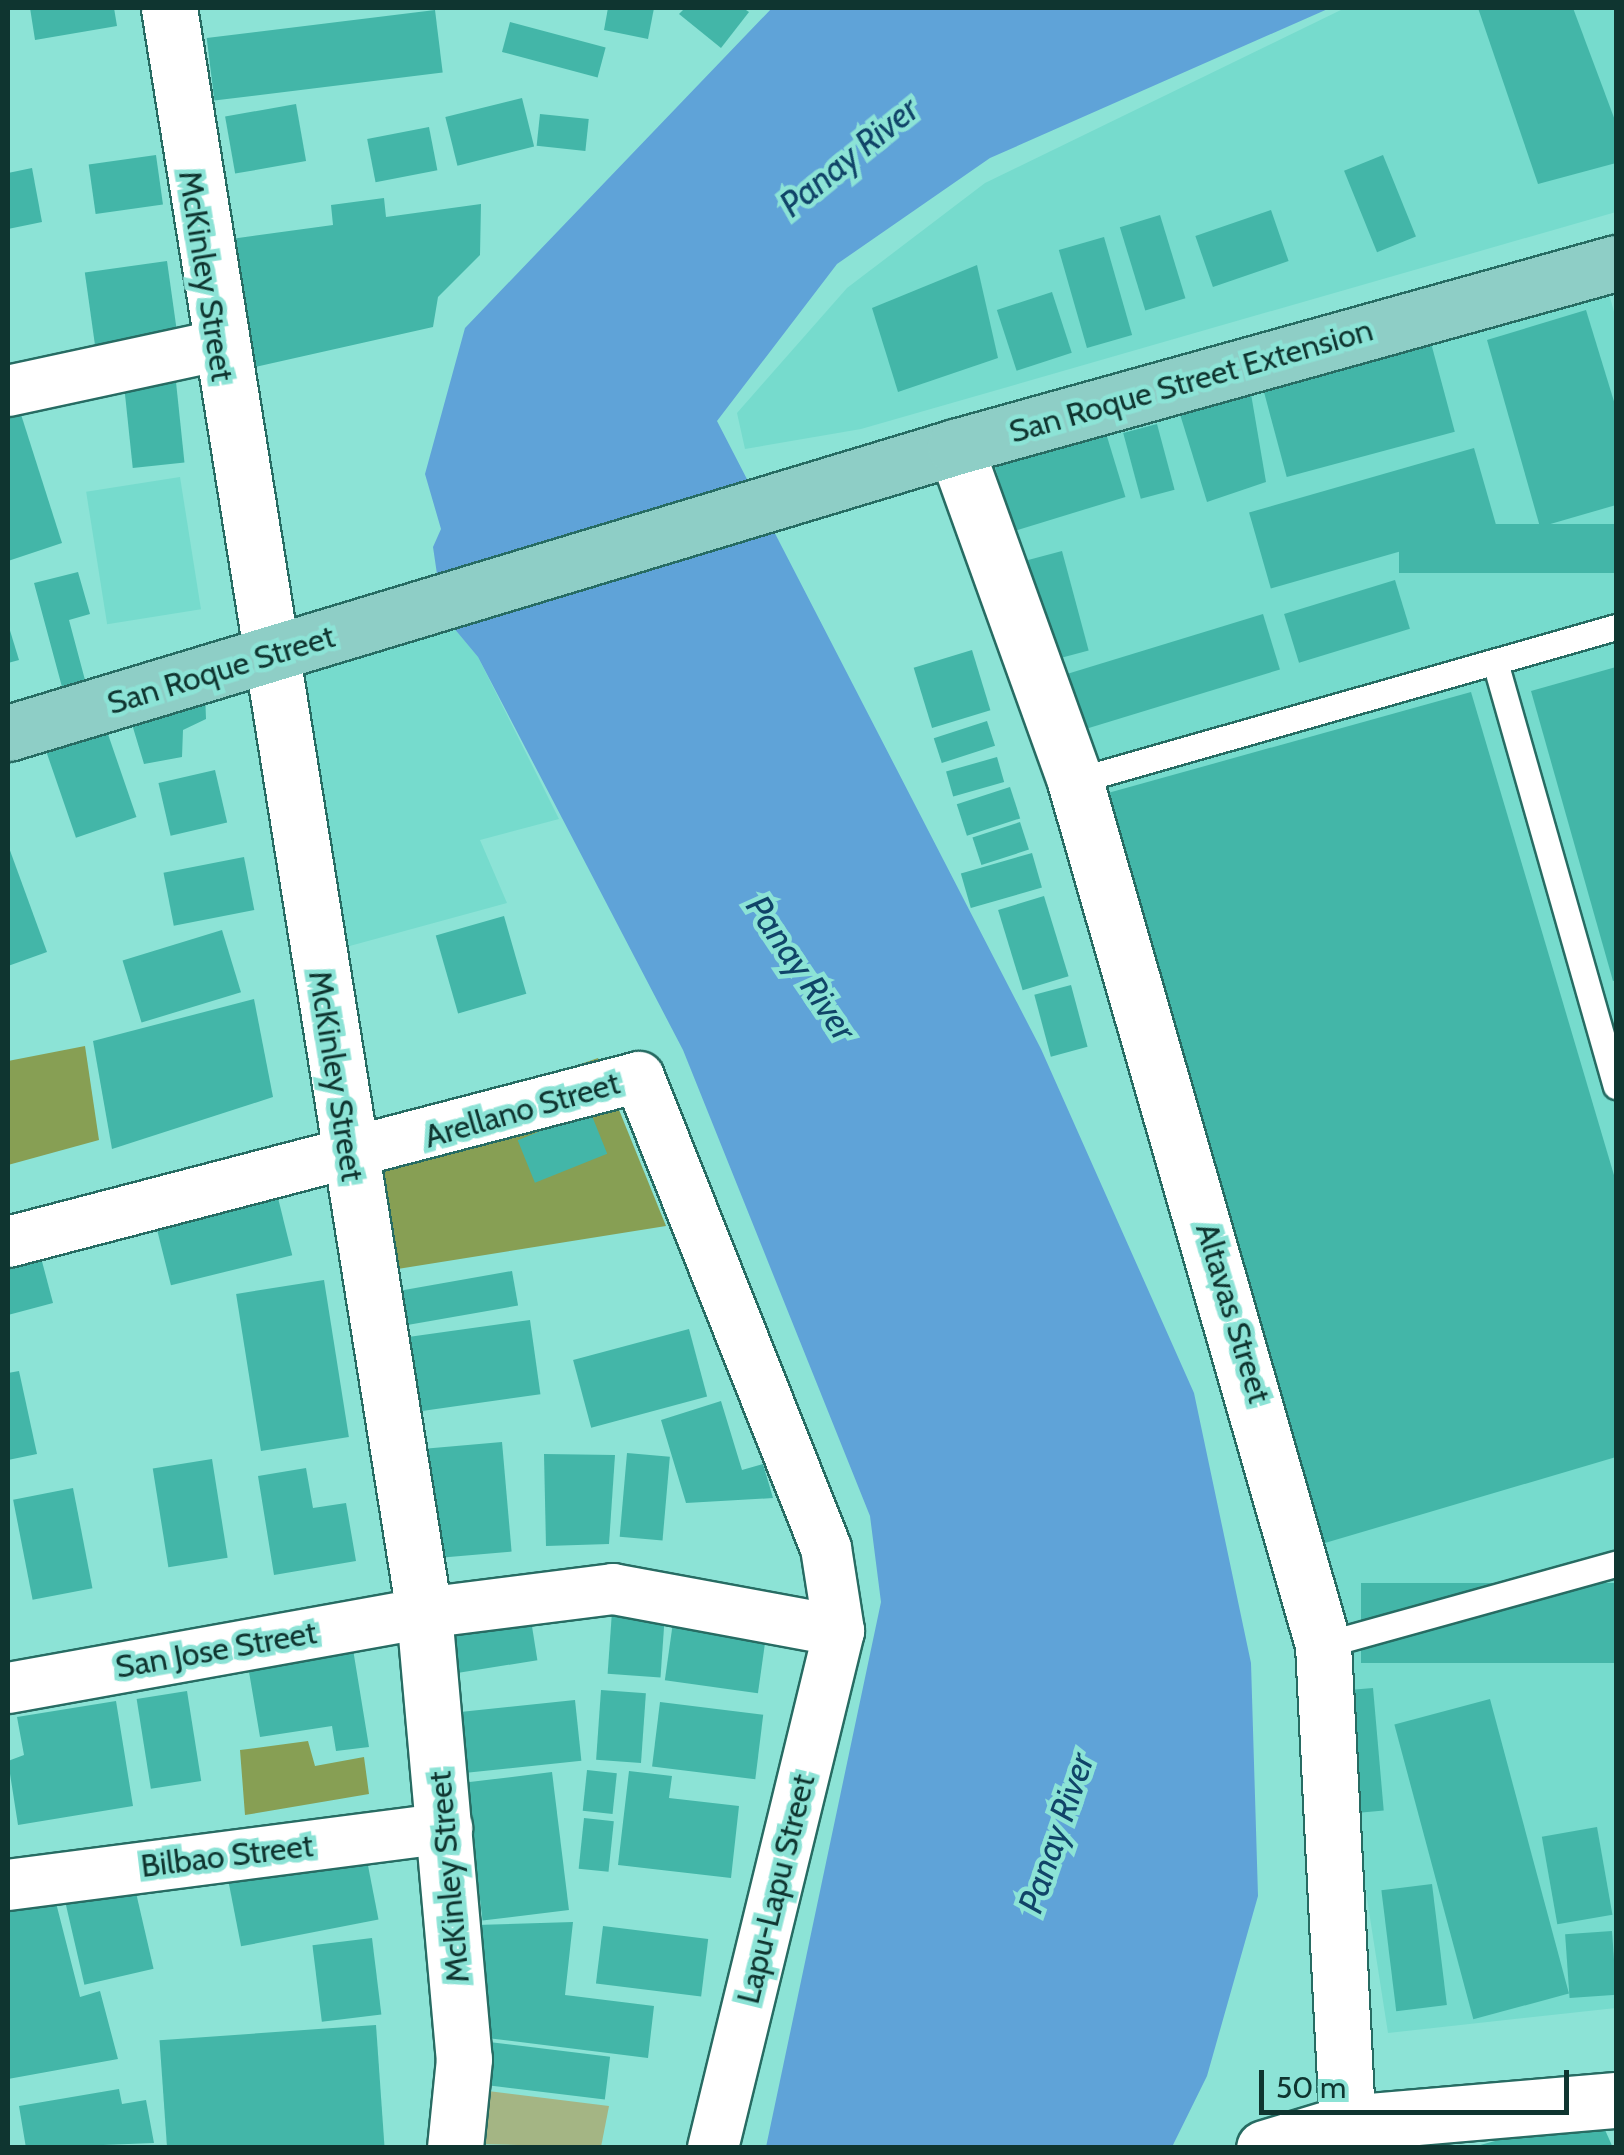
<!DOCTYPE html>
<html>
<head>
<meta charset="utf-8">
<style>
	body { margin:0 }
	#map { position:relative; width:1624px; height:2155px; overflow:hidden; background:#8ce3d6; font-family:Cabin,sans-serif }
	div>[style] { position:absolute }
	.built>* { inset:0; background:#76dbcd; transform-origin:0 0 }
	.green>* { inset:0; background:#a4b584 }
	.forest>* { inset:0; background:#879f54 }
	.water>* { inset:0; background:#5fa3d8 }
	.building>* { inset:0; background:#43b6a8; transform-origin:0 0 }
	.roads { filter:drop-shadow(2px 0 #276c63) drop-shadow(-2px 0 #276c63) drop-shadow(0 2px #276c63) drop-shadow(0 -2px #276c63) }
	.service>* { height:25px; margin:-12.5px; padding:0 12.5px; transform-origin:12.5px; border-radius:12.5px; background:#fff }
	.minor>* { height:50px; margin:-25px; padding:0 25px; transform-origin:25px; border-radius:25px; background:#fff }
	.tertiary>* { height:55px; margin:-27.5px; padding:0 27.5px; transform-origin:27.5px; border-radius:27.5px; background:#fff }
	.primary>* { height:55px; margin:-27.5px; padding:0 27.5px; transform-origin:27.5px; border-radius:27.5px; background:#8ecec6 }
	span { translate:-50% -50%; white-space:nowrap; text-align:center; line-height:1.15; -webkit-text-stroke:9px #8ce3d6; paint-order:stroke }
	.street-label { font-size:32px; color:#0f3530 }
	.water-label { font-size:35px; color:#104468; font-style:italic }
	.frame { position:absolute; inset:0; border:10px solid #0f3530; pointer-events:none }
	.scale { position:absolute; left:1259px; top:2070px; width:310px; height:45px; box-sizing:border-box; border:5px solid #0f3530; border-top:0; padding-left:12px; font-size:30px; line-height:35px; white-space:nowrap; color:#0f3530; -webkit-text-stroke:8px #8ce3d6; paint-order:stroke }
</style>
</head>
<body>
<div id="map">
	<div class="built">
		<div style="clip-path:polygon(1345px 8px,1616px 8px,1616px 212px,861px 429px,745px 449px,737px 413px,847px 288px,985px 183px)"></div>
		<div style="clip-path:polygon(1606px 283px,1616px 319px,1616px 2008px,1388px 2033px,1325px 1630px,981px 464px)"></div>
		<div style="left:180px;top:477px;width:134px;height:95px;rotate:81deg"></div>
		<div style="clip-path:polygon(443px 615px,478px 657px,559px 819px,480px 840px,507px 903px,324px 953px,283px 672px)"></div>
	</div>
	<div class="green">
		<div style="clip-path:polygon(480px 2090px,609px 2106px,601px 2147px,474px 2144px)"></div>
	</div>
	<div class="forest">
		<div style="clip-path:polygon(85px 1046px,99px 1140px,8px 1165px,8px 1061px)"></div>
		<div style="clip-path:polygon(598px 1058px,666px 1226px,385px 1271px,357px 1141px)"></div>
		<div style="clip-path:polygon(308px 1741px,315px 1766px,364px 1757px,369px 1794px,245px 1815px,240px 1750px)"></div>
	</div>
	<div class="water">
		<div style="clip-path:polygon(772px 8px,1330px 8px,990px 158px,837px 264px,717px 421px,1041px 1049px,1194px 1393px,1251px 1663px,1258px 1896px,1207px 2076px,1172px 2147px,766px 2147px,881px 1602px,870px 1516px,683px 1050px,478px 657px,443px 615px,433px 547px,441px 529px,425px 474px,465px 328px)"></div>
	</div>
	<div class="building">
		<div style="clip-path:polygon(30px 8px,114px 8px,117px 26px,35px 40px)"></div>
		<div style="clip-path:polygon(608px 8px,654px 8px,648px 39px,604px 30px)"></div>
		<div style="clip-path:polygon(685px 8px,743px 8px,749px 12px,721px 48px,679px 14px)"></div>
		<div style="clip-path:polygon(1478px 8px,1573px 8px,1616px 123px,1616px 163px,1538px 184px)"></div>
		<div style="left:435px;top:10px;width:63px;height:230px;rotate:83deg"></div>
		<div style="left:510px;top:22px;width:99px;height:31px;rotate:15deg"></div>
		<div style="left:522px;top:98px;width:50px;height:79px;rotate:76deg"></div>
		<div style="left:296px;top:104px;width:58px;height:72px;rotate:80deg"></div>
		<div style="left:540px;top:114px;width:49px;height:32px;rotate:6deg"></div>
		<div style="left:429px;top:127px;width:44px;height:63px;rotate:79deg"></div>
		<div style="left:156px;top:155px;width:50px;height:68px;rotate:82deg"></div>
		<div style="left:1383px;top:155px;width:88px;height:42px;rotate:68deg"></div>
		<div style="clip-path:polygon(32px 168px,42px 222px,8px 229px,8px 173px)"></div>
		<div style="clip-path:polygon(384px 198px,386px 217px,481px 204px,480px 255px,438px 297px,433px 327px,246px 369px,231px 239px,333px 225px,331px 205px)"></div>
		<div style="left:1271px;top:210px;width:54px;height:80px;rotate:71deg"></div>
		<div style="left:1160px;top:215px;width:87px;height:42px;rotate:73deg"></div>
		<div style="left:1104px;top:237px;width:102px;height:47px;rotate:74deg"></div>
		<div style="left:167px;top:261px;width:93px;height:83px;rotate:82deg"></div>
		<div style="clip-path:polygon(977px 265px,998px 358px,898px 392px,872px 308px)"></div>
		<div style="left:1052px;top:292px;width:64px;height:58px;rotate:72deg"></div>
		<div style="clip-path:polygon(1586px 310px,1616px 408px,1616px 505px,1540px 527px,1487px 340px)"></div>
		<div style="left:1431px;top:343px;width:92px;height:174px;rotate:75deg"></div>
		<div style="left:176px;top:382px;width:81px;height:52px;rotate:84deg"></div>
		<div style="clip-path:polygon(1250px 388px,1266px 482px,1207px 502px,1179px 411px)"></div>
		<div style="clip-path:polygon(18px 405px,62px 543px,8px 561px,8px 408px)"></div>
		<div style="left:1157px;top:424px;width:68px;height:35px;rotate:75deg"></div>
		<div style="left:1105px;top:430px;width:70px;height:116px;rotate:73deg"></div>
		<div style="left:1474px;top:448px;width:79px;height:234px;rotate:74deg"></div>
		<div style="left:1616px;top:524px;width:49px;height:217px;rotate:90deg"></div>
		<div style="left:1062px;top:551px;width:103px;height:36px;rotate:75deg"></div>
		<div style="clip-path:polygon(78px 572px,90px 614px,69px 620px,85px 680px,62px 687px,34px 583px)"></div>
		<div style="left:1395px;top:580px;width:51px;height:116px;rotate:73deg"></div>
		<div style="left:1263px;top:614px;width:58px;height:205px;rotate:73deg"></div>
		<div style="clip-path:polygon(8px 624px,19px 660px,8px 663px)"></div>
		<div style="left:972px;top:650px;width:63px;height:61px;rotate:73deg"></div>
		<div style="clip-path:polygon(1616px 667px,1616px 980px,1613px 981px,1531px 691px)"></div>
		<div style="clip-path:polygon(205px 691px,206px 719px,183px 730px,182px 757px,144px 764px,125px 701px)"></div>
		<div style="clip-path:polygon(1471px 692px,1616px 1182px,1616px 1457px,1308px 1548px,1090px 798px)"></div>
		<div style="left:100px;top:711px;width:112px;height:64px;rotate:71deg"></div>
		<div style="left:987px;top:721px;width:26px;height:56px;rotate:72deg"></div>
		<div style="left:997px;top:757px;width:26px;height:53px;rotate:74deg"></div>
		<div style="left:215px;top:770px;width:54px;height:58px;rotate:77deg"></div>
		<div style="left:1010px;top:787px;width:33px;height:56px;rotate:72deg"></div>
		<div style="left:1020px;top:822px;width:29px;height:50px;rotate:72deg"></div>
		<div style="clip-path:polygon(8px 845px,47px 952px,8px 966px)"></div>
		<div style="left:1032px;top:853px;width:36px;height:74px;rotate:74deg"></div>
		<div style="left:244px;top:857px;width:54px;height:82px;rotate:79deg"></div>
		<div style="left:1044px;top:896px;width:84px;height:48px;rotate:73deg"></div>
		<div style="left:504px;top:916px;width:81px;height:71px;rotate:74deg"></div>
		<div style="left:222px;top:930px;width:65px;height:104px;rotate:73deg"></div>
		<div style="left:1071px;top:985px;width:64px;height:38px;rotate:75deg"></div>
		<div style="clip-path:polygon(254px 999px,273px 1097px,112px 1149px,93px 1041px)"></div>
		<div style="left:590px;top:1111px;width:46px;height:78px;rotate:68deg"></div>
		<div style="left:277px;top:1194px;width:63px;height:125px;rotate:76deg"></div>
		<div style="clip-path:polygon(39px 1250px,53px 1303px,8px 1315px,8px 1258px)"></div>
		<div style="left:512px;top:1271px;width:35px;height:121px;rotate:80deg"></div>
		<div style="left:324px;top:1280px;width:159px;height:89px;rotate:81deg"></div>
		<div style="left:530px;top:1320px;width:75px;height:132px;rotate:82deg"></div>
		<div style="left:689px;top:1329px;width:70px;height:120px;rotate:75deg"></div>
		<div style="clip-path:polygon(19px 1371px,37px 1454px,8px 1460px,8px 1373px)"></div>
		<div style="clip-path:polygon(721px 1401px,742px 1470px,763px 1464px,773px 1498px,686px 1503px,661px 1420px)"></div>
		<div style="left:502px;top:1442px;width:110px;height:92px;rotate:85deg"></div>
		<div style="left:627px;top:1453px;width:43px;height:84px;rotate:5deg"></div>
		<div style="clip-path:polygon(544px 1454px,615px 1455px,609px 1544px,546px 1546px)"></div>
		<div style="left:212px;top:1459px;width:100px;height:60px;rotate:81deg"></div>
		<div style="clip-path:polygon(306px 1468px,313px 1508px,346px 1503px,356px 1561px,274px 1575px,258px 1476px)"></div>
		<div style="left:73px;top:1488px;width:102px;height:61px;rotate:79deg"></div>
		<div style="left:1616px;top:1583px;width:80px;height:255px;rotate:90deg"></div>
		<div style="left:613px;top:1597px;width:53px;height:77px;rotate:4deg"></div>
		<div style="left:528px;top:1601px;width:60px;height:89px;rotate:81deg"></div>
		<div style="left:675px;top:1608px;width:94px;height:73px;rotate:8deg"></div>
		<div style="clip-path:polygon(352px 1643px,369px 1747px,336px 1751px,332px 1726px,260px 1737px,247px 1660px)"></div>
		<div style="left:1373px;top:1688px;width:123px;height:30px;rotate:85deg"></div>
		<div style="left:601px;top:1690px;width:45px;height:70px;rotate:4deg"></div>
		<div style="left:187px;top:1691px;width:91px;height:51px;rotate:81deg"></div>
		<div style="left:1490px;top:1699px;width:305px;height:99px;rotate:75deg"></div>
		<div style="left:575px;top:1700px;width:61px;height:125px;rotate:84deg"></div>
		<div style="clip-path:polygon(116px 1701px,133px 1806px,18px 1825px,8px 1761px,24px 1755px,17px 1717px)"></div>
		<div style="left:660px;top:1702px;width:104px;height:65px;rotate:7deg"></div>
		<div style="left:587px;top:1770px;width:30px;height:41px;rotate:6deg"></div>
		<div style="clip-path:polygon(629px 1771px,672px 1776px,669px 1798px,739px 1806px,731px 1878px,618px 1865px)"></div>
		<div style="left:552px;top:1772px;width:139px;height:87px;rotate:83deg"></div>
		<div style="left:584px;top:1818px;width:30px;height:51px;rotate:6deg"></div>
		<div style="left:1597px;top:1827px;width:89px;height:56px;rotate:80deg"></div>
		<div style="left:364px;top:1845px;width:76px;height:140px;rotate:79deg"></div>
		<div style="left:134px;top:1884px;width:87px;height:71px;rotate:77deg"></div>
		<div style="left:1432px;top:1884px;width:122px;height:51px;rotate:83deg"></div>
		<div style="clip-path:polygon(53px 1891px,80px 1997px,100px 1991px,118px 2059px,8px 2079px,8px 1901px)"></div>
		<div style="clip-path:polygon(573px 1922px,565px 1995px,654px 2006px,648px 2058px,487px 2038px,476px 1925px)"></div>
		<div style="left:603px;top:1926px;width:106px;height:58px;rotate:7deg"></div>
		<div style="left:1612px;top:1931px;width:64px;height:47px;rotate:86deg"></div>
		<div style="left:372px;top:1938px;width:77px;height:60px;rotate:83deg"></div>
		<div style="left:376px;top:2025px;width:123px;height:217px;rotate:86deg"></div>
		<div style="left:489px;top:2042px;width:122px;height:43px;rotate:7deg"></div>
		<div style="clip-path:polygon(119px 2089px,122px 2104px,146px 2100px,154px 2143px,26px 2148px,19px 2106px)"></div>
		<div style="clip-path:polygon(1582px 2118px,1602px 2123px,1613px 2148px,1469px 2148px)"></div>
	</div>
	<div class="roads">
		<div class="service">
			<div style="left:1495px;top:662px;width:441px;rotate:74.1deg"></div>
			<div style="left:1075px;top:781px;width:562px;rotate:-15.89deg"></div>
			<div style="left:1323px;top:1645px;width:304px;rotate:-15.5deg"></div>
		</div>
		<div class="minor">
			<div style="left:8px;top:391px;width:213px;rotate:-12.2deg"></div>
			<div style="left:8px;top:1242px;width:652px;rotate:-14.65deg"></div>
			<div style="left:639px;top:1077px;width:507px;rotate:68.35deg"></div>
			<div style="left:826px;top:1548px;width:84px;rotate:81.1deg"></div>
			<div style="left:839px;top:1631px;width:532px;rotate:103.7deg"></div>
			<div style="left:8px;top:1688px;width:423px;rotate:-10.2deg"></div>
			<div style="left:424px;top:1613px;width:191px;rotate:-7.2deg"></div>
			<div style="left:613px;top:1589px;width:230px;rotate:10.5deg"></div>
			<div style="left:8px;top:1885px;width:443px;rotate:-7.4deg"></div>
		</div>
		<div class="tertiary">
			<div style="left:169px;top:8px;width:1625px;rotate:80.97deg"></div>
			<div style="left:424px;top:1613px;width:448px;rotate:84.9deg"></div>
			<div style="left:464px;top:2059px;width:89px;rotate:95.8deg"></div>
			<div style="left:955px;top:447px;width:355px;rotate:70.2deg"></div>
			<div style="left:1075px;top:781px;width:899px;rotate:73.98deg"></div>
			<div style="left:1323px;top:1645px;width:479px;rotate:87.1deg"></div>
			<div style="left:1264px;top:2148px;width:87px;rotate:-16.8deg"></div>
			<div style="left:1347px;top:2123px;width:270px;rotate:-4.9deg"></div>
		</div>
		<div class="primary">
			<div style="left:8px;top:733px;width:989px;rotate:-16.8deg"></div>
			<div style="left:955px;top:447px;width:686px;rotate:-15.56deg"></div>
		</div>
	</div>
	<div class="street-label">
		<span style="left:206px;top:276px;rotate:81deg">McKinley Street</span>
		<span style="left:1191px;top:381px;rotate:-16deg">San Roque Street Extension</span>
		<span style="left:221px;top:670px;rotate:-17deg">San Roque Street</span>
		<span style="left:336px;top:1076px;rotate:81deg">McKinley Street</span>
		<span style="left:522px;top:1110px;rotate:-16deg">Arellano Street</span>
		<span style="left:1233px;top:1313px;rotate:73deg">Altavas Street</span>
		<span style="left:216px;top:1650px;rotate:-10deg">San Jose Street</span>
		<span style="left:227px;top:1856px;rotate:-7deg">Bilbao Street</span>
		<span style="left:449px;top:1877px;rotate:-95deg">McKinley Street</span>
		<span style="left:776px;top:1889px;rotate:-76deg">Lapu-Lapu Street</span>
	</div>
	<div class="water-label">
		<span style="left:849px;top:157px;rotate:-39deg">Panay River</span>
		<span style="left:801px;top:968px;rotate:56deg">Panay River</span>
		<span style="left:1056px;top:1833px;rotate:-71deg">Panay River</span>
	</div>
	<div class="frame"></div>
	<div class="scale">50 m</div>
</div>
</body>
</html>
